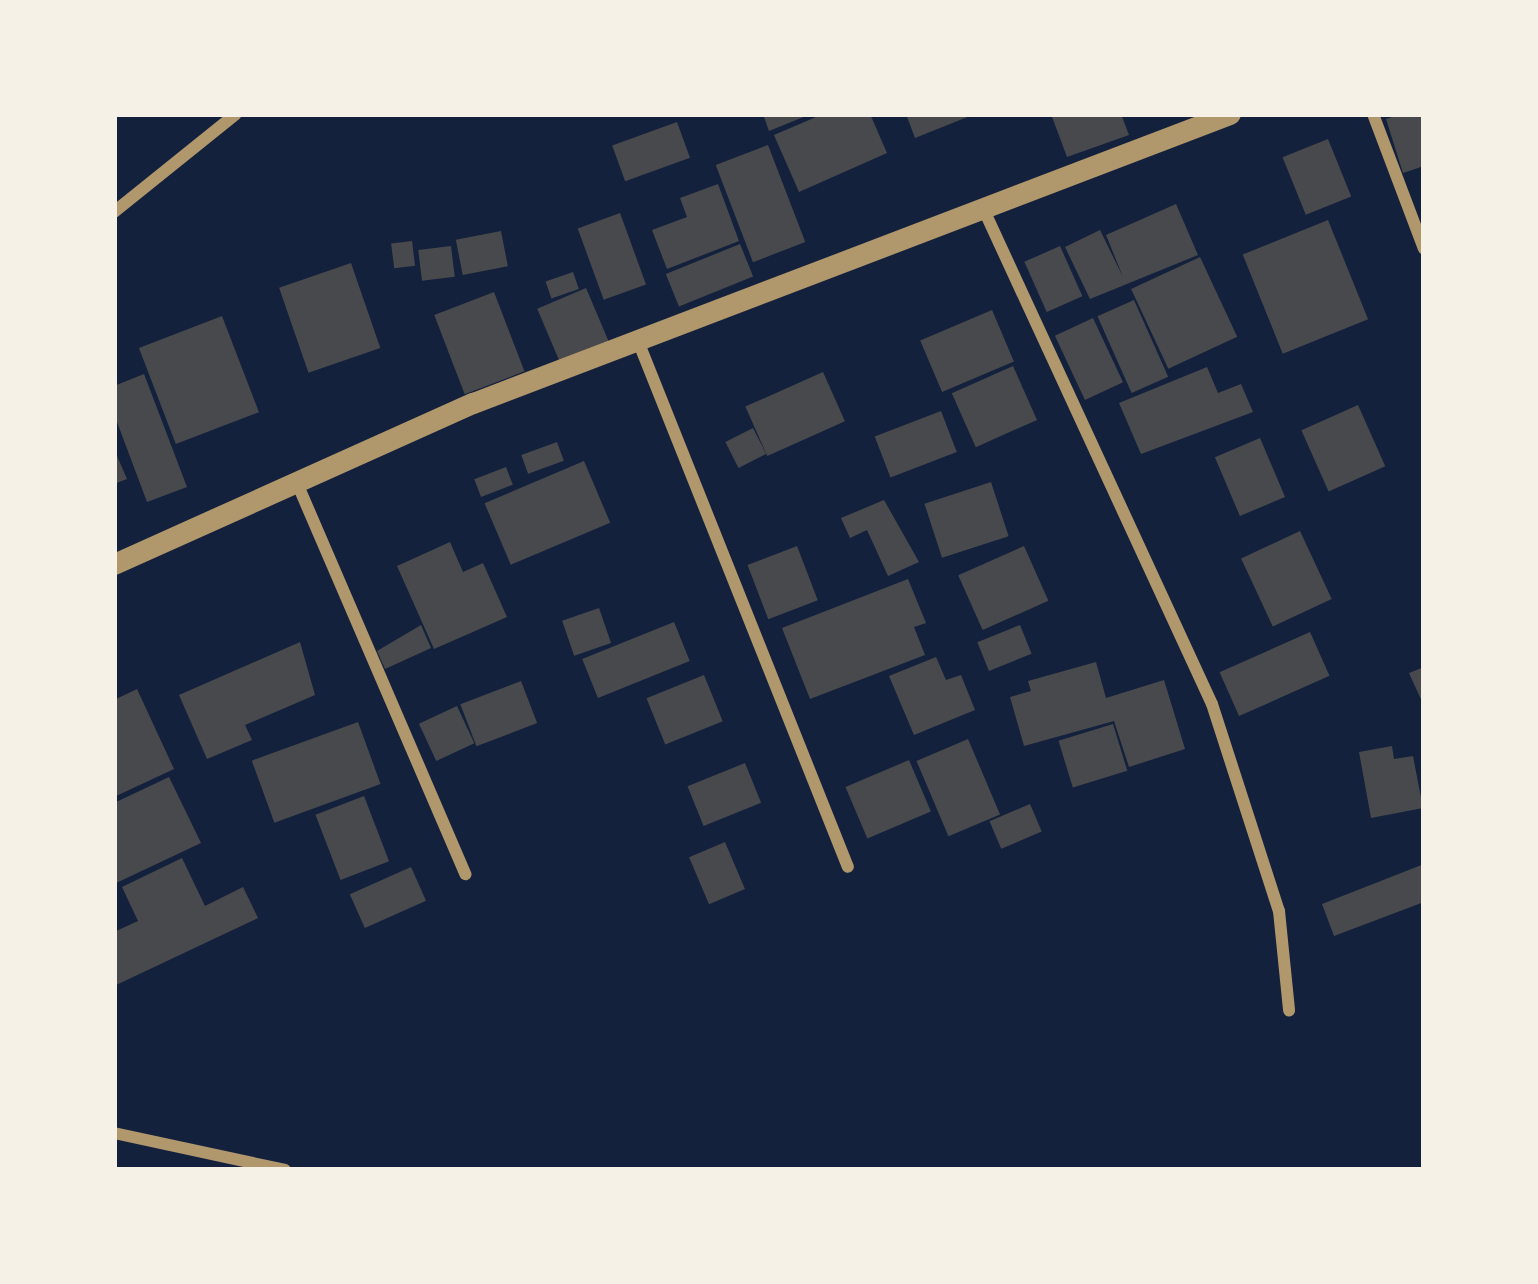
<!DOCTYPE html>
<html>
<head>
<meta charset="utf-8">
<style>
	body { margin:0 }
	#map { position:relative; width:1538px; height:1284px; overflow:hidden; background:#14213d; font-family:Manrope,sans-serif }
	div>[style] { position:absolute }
	.building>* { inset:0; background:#48494c; transform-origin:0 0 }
	.minor>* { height:12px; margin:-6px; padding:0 6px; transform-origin:6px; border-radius:6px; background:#b1986c }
	.tertiary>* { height:21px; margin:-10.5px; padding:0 10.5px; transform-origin:10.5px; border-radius:10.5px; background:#b1986c }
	span { translate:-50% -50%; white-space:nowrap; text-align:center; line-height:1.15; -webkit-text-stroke:12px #f6f1e7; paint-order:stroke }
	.frame { position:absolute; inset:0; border:117px solid #f6f1e7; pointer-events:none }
</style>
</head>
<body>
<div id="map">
	<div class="building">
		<div style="clip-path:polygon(763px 114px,811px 114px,769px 131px)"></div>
		<div style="clip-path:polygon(823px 114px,870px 114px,887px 153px,799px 192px,774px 135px)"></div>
		<div style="clip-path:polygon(906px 114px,975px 114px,915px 138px)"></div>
		<div style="clip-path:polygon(1051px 114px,1121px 114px,1129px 135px,1067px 157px)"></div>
		<div style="clip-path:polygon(1402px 114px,1424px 114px,1424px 166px,1403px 173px,1386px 119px)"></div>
		<div style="left:677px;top:122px;width:38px;height:69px;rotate:70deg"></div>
		<div style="left:1328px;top:139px;width:62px;height:49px;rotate:68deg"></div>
		<div style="left:768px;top:145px;width:104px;height:56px;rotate:69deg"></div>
		<div style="clip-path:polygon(718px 184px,739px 241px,667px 269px,652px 230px,687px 217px,680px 198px)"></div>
		<div style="clip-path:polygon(1176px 204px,1198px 255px,1090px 299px,1065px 247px,1100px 230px,1123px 277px,1106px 235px)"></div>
		<div style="left:620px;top:213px;width:76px;height:45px;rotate:70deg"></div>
		<div style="left:1328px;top:220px;width:107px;height:92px;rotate:68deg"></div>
		<div style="left:501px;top:231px;width:36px;height:46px;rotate:79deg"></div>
		<div style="left:412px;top:241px;width:25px;height:21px;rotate:83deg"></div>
		<div style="left:740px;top:244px;width:35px;height:80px;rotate:68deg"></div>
		<div style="left:451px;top:246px;width:31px;height:33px;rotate:83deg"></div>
		<div style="left:1060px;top:246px;width:55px;height:39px;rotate:66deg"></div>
		<div style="left:1200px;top:257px;width:88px;height:76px;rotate:65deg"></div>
		<div style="left:351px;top:263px;width:90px;height:76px;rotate:71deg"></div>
		<div style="left:573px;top:272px;width:18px;height:29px;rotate:71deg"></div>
		<div style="left:586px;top:288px;width:60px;height:53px;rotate:67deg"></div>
		<div style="left:494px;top:292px;width:85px;height:64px;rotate:69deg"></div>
		<div style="left:1134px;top:300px;width:84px;height:40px;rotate:66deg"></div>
		<div style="left:992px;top:310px;width:56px;height:78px;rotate:67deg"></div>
		<div style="left:222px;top:316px;width:103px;height:89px;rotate:69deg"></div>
		<div style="left:1093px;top:318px;width:71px;height:42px;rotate:65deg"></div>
		<div style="left:1013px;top:366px;width:59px;height:67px;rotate:66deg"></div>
		<div style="clip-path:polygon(1207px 367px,1218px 393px,1241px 384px,1253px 412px,1141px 454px,1119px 403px)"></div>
		<div style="left:823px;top:372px;width:54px;height:85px;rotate:66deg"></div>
		<div style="clip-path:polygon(144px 374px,187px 487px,147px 502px,114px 414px,114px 386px)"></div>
		<div style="left:1358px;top:405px;width:67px;height:62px;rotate:66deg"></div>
		<div style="left:941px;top:411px;width:44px;height:71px;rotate:69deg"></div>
		<div style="left:753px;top:428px;width:29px;height:31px;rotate:63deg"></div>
		<div style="left:1260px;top:438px;width:64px;height:49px;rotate:67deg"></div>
		<div style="left:557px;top:442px;width:20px;height:38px;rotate:70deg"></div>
		<div style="clip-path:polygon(114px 449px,127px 479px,114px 484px)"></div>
		<div style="left:584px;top:461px;width:67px;height:108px;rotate:67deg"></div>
		<div style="left:506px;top:467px;width:19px;height:34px;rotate:69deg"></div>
		<div style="left:991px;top:482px;width:57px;height:70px;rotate:72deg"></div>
		<div style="clip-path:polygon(884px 500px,919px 562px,888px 576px,867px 530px,850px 538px,841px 518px)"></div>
		<div style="left:1300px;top:531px;width:75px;height:65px;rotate:65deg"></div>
		<div style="clip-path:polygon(450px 542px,463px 572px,483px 563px,507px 617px,434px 649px,397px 566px)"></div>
		<div style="left:797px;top:546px;width:58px;height:53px;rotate:69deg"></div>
		<div style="left:1024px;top:546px;width:60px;height:72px;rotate:66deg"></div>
		<div style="clip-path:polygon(908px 579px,926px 623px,914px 627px,925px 655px,810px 699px,782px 628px)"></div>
		<div style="left:599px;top:608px;width:37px;height:39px;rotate:71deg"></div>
		<div style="left:674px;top:622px;width:42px;height:99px;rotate:68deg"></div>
		<div style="clip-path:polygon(421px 625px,431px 648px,385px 669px,377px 651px)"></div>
		<div style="left:1020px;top:625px;width:31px;height:46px;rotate:68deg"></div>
		<div style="left:1310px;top:632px;width:48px;height:99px;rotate:66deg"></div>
		<div style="clip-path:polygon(300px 642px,315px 695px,245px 725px,252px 740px,207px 759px,179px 695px)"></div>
		<div style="clip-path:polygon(936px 657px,946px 680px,961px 675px,975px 710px,914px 735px,889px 676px)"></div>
		<div style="clip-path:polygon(1096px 662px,1106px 698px,1164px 680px,1185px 749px,1129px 767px,1114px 721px,1024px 746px,1010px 697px,1031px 691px,1028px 681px)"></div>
		<div style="clip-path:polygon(1424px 667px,1424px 706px,1409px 673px)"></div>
		<div style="left:704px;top:675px;width:50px;height:62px;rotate:68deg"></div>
		<div style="left:521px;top:681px;width:45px;height:65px;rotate:69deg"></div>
		<div style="clip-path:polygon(137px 689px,174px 769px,114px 797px,114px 700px)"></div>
		<div style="left:457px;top:706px;width:41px;height:42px;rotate:65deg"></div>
		<div style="left:358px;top:722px;width:66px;height:113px;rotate:70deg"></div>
		<div style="left:1113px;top:724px;width:49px;height:57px;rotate:73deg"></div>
		<div style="left:968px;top:739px;width:82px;height:56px;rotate:67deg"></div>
		<div style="clip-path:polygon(1392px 746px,1394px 759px,1413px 756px,1423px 808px,1371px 818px,1359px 752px)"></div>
		<div style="left:909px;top:760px;width:56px;height:69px;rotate:67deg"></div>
		<div style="left:745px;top:763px;width:43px;height:62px;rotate:68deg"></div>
		<div style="clip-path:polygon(169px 777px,201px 843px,114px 884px,114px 803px)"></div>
		<div style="left:364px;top:796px;width:70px;height:52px;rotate:69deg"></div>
		<div style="left:1030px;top:804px;width:30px;height:44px;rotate:67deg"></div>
		<div style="left:725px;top:842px;width:51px;height:39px;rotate:67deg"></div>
		<div style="clip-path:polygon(182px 858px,205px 906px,243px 887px,258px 918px,114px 986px,114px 932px,138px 921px,122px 887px)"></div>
		<div style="clip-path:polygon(1424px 864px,1424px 902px,1334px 936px,1322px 904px)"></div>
		<div style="left:411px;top:867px;width:37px;height:67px;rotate:66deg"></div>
	</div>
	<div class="minor">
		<div style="left:1373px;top:114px;width:144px;rotate:69.3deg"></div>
		<div style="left:983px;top:208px;width:546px;rotate:65.22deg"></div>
		<div style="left:1212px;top:704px;width:218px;rotate:72.1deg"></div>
		<div style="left:1279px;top:911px;width:100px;rotate:84.2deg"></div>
		<div style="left:114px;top:212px;width:156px;rotate:-38.8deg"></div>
		<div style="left:638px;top:341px;width:566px;rotate:68.24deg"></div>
		<div style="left:297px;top:483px;width:426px;rotate:66.7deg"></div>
		<div style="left:114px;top:1133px;width:175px;rotate:12.2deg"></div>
	</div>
	<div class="tertiary">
		<div style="left:114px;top:564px;width:393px;rotate:-24.2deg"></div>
		<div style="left:473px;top:403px;width:810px;rotate:-20.9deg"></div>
	</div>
	<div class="frame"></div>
</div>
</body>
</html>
